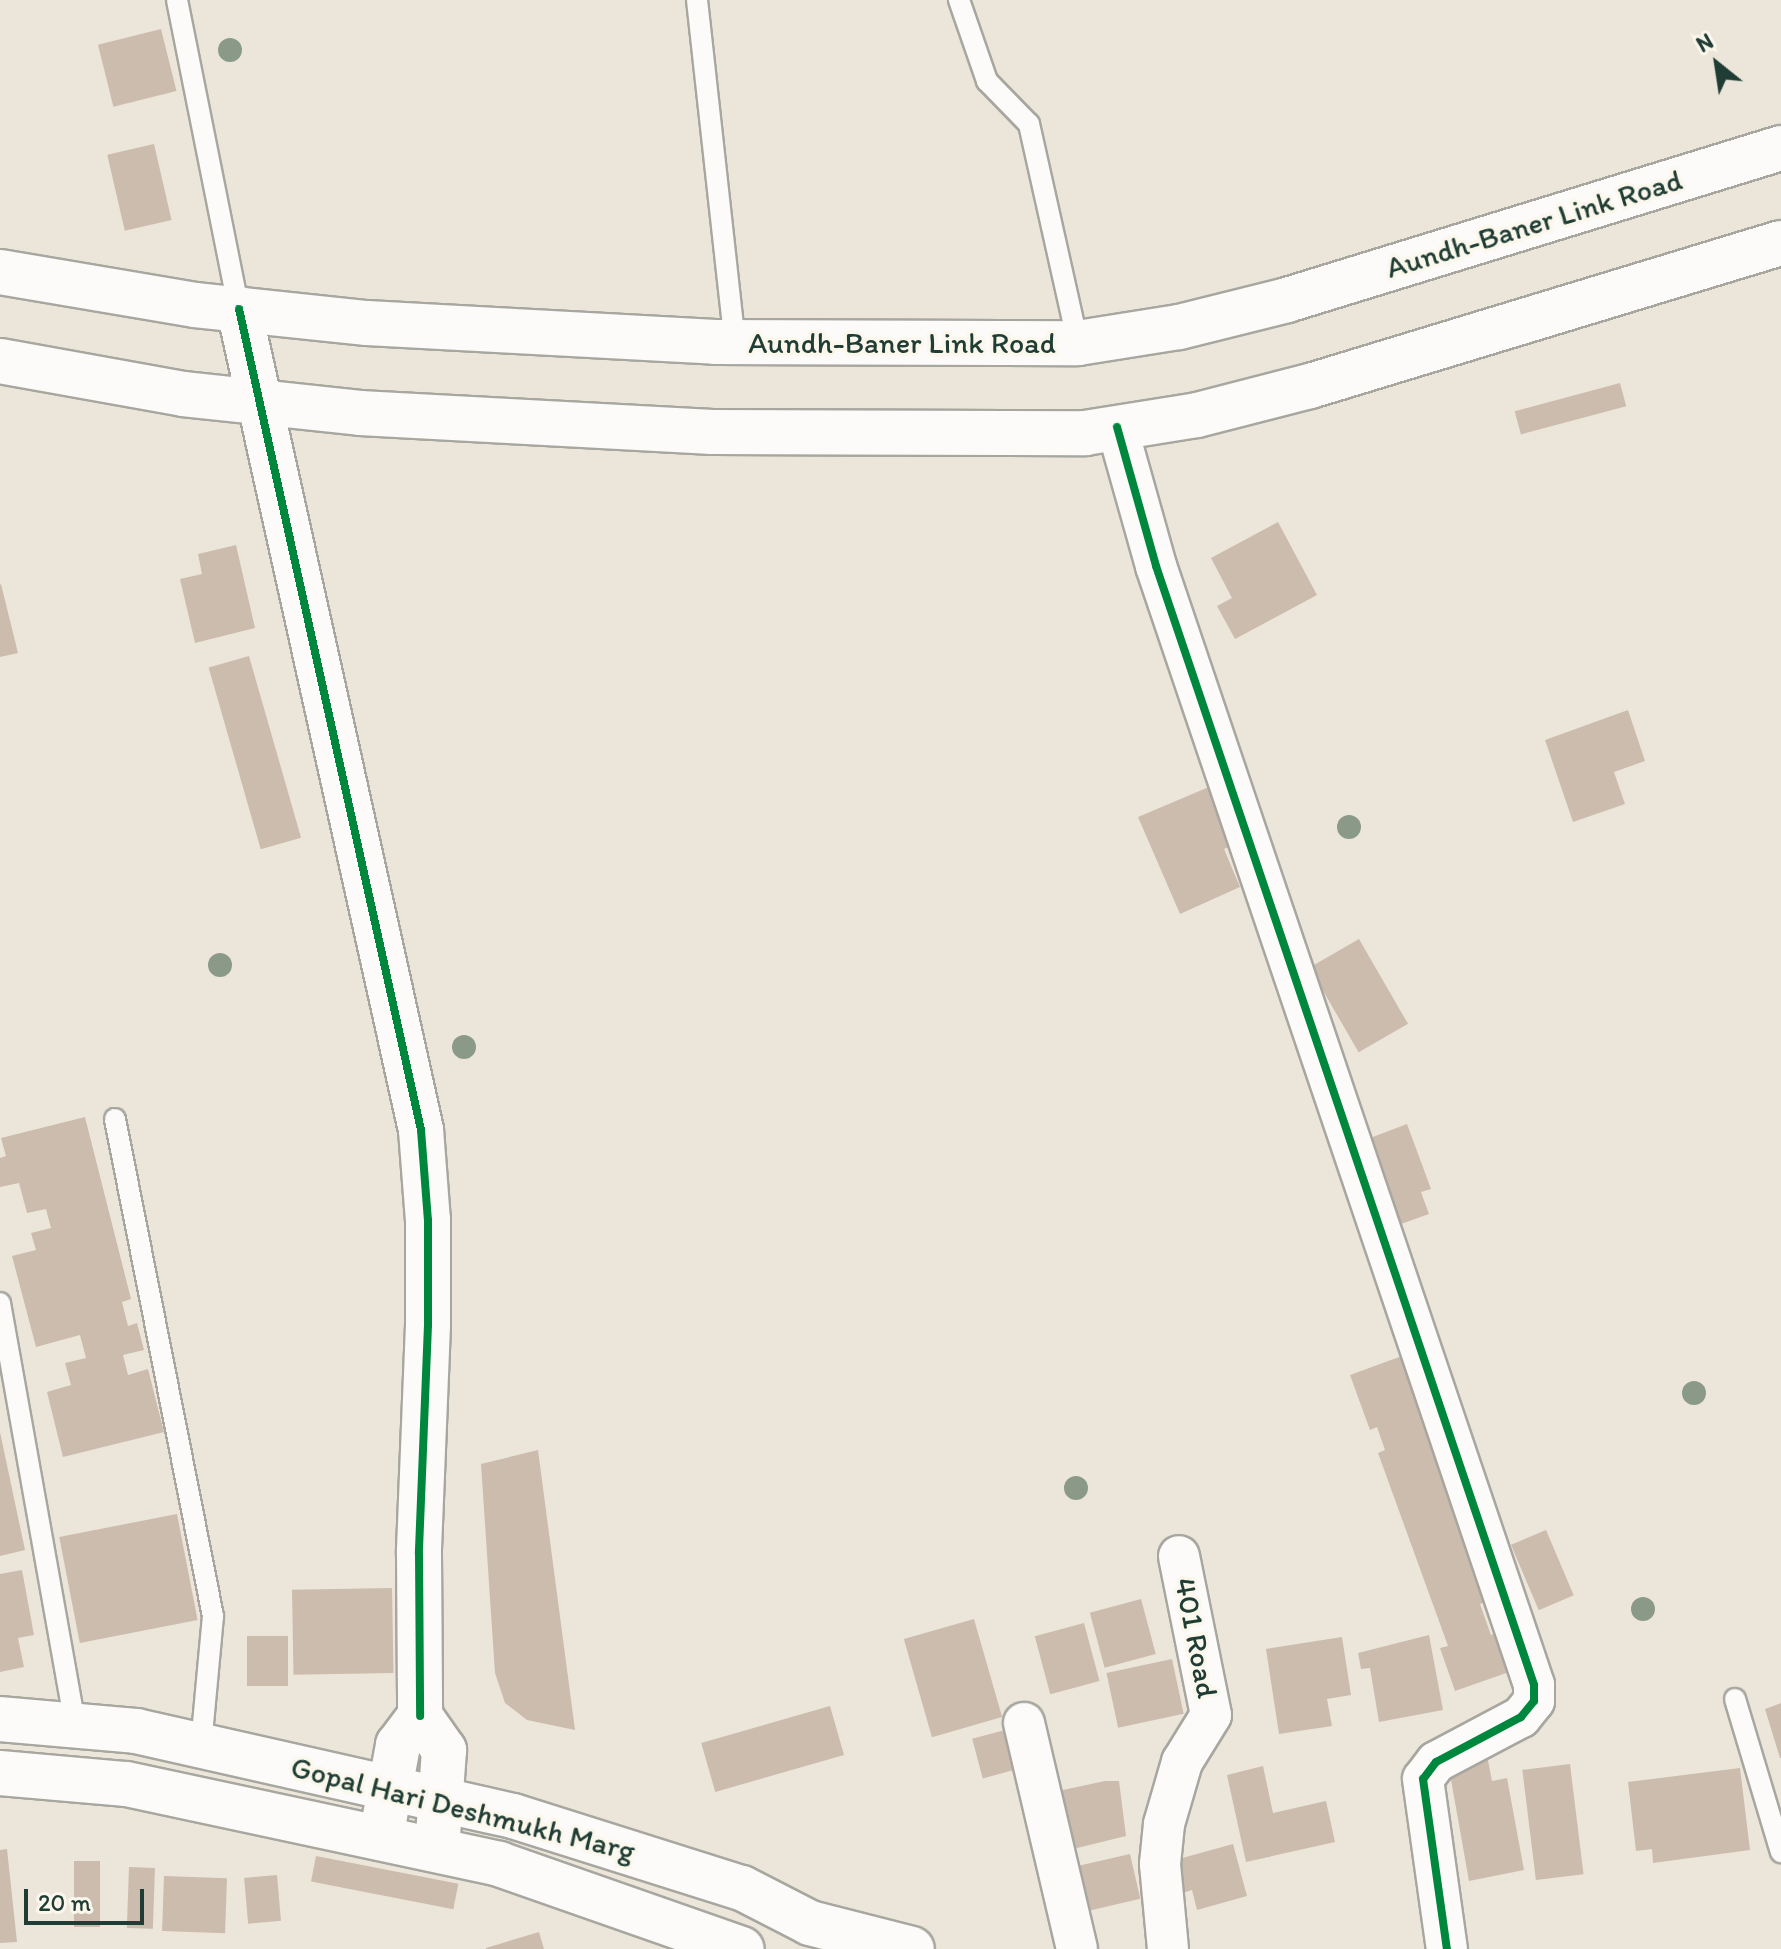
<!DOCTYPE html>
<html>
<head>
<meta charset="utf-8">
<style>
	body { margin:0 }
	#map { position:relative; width:1781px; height:1949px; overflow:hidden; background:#ece6da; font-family:Itim,sans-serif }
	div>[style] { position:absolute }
	.building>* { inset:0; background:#ccbcad; transform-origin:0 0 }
	.roads { filter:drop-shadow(2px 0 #a7a7a0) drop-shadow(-2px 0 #a7a7a0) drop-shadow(0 2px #a7a7a0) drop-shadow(0 -2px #a7a7a0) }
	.service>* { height:20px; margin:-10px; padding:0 10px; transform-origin:10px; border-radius:10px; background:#fcfbf9 }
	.minor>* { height:40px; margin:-20px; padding:0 20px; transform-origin:20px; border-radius:20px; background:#fcfbf9 }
	.tertiary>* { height:44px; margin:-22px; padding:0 22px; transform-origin:22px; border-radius:22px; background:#fcfbf9 }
	.secondary>* { height:44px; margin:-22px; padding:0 22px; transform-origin:22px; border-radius:22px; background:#fcfbf9 }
	.primary>* { height:44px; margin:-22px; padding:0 22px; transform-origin:22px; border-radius:22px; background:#fcfbf9 }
	.cycleway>* { height:8px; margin:-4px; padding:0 4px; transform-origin:4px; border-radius:4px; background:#00873e }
	.trees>* { width:24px; height:24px; margin:-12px; border-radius:50%; background:#8b9a88 }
	span { translate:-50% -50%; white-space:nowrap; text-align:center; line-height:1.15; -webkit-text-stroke:7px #fbf7ec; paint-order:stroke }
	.street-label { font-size:30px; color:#1f3d34 }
	.north { position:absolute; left:1677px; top:24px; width:80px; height:80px; -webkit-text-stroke:6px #fbf7ec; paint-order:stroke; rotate:330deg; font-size:22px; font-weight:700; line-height:32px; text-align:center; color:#1f3d34 }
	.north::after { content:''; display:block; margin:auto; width:28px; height:36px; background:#1f3d34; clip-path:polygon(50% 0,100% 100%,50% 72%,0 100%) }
	.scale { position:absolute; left:24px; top:1889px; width:120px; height:36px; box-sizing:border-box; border:4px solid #1f3d34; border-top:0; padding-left:10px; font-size:24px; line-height:28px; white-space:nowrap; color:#1f3d34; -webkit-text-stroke:6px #fbf7ec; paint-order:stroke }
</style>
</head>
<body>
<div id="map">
	<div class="building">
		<div style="left:161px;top:29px;width:64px;height:65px;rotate:76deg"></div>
		<div style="left:154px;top:144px;width:78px;height:48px;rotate:77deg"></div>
		<div style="left:1620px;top:383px;width:24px;height:109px;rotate:75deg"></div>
		<div style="clip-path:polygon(1278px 522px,1317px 595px,1235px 639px,1217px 606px,1232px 598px,1211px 558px)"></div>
		<div style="clip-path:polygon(236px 545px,255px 628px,195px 643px,180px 579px,202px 574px,198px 554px)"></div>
		<div style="clip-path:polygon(1px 584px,18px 653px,0 657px,0 585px)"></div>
		<div style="left:249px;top:656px;width:189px;height:42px;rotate:74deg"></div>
		<div style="clip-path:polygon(1628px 710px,1645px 761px,1614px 772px,1625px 804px,1573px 822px,1545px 740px)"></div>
		<div style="clip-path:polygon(1223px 781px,1247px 839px,1224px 849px,1240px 887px,1180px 914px,1138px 817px)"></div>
		<div style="left:1359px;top:939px;width:98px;height:57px;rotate:60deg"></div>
		<div style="clip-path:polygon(85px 1117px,131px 1299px,122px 1302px,128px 1326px,137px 1323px,144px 1350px,123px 1355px,128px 1375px,148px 1369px,164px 1432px,63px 1457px,47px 1392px,71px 1385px,65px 1363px,86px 1358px,80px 1335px,36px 1347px,12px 1256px,36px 1250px,31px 1233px,51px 1228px,46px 1209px,27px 1213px,19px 1183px,0 1187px,0 1158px,6px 1156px,1px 1138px)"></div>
		<div style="clip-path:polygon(1407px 1124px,1431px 1189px,1421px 1192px,1429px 1214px,1401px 1224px,1370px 1138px)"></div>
		<div style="clip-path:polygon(1402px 1356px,1488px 1601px,1480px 1604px,1491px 1635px,1499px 1632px,1512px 1671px,1455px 1691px,1440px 1648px,1448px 1646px,1378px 1453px,1385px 1450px,1377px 1427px,1370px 1430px,1350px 1375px)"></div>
		<div style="clip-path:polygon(0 1432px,25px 1550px,0 1556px)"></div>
		<div style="clip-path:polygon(538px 1450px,575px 1730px,527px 1720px,505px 1703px,495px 1673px,481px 1464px)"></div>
		<div style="left:177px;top:1514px;width:108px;height:120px;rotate:79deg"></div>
		<div style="left:1546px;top:1530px;width:71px;height:38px;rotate:67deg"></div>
		<div style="clip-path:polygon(22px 1570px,34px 1635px,18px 1638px,24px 1667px,0 1672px,0 1574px)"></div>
		<div style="left:392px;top:1588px;width:85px;height:100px;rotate:89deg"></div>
		<div style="left:1141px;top:1599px;width:57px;height:53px;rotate:75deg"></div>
		<div style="left:974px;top:1619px;width:102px;height:73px;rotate:74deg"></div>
		<div style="left:1084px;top:1623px;width:60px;height:51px;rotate:75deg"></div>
		<div style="clip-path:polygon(1429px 1635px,1443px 1710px,1379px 1722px,1370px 1668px,1361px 1669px,1358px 1653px)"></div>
		<div style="left:247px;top:1636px;width:41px;height:50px"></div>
		<div style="clip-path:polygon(1342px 1637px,1351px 1695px,1327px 1699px,1332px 1726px,1279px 1734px,1266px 1649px)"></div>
		<div style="left:1172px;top:1659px;width:56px;height:67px;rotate:78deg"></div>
		<div style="clip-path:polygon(1781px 1703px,1781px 1758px,1780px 1758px,1765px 1709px)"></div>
		<div style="left:830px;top:1706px;width:51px;height:134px;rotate:74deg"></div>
		<div style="left:1005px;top:1730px;width:41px;height:34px;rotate:75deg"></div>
		<div style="clip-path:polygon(1487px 1755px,1492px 1781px,1507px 1778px,1524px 1870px,1469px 1881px,1448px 1763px)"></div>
		<div style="left:1570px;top:1764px;width:111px;height:48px;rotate:83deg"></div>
		<div style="clip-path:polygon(1263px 1766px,1273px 1813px,1326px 1801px,1335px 1842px,1246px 1862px,1227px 1775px)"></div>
		<div style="clip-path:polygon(1740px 1768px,1750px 1850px,1653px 1863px,1652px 1849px,1636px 1851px,1628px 1782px)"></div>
		<div style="clip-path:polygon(1105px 1781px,1119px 1781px,1126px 1836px,1065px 1851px,1049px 1793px)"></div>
		<div style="clip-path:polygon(1233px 1844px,1247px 1896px,1197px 1910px,1192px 1890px,1183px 1893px,1175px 1860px)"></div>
		<div style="clip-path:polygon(7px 1849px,17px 1942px,0 1943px,0 1850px)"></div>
		<div style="left:1130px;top:1854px;width:46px;height:55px;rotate:77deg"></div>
		<div style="left:316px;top:1856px;width:145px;height:26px;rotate:11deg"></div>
		<div style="left:74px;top:1861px;width:26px;height:66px"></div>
		<div style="left:129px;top:1867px;width:26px;height:61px;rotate:2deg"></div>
		<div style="left:277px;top:1875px;width:46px;height:33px;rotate:85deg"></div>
		<div style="left:164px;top:1876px;width:63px;height:55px;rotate:2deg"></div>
		<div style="clip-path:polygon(539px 1932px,544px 1949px,486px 1949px,486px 1948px)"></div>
	</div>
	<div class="roads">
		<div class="service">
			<div style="left:177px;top:0;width:315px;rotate:78.7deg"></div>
			<div style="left:697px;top:0;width:344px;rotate:83.7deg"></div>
			<div style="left:959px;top:0;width:86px;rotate:70.9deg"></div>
			<div style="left:987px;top:81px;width:60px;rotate:45.7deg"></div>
			<div style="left:1029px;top:124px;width:224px;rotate:77.4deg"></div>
			<div style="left:115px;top:1119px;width:507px;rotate:78.85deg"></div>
			<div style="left:213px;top:1616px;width:130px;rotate:95.3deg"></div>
			<div style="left:0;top:1303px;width:429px;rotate:79.9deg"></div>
			<div style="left:1735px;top:1699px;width:160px;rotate:73.3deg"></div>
		</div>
		<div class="minor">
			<div style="left:1117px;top:427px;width:144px;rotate:74.3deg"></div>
			<div style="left:1156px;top:566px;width:1181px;rotate:71.33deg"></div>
			<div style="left:1534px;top:1685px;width:16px;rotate:90deg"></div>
			<div style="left:1534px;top:1701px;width:21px;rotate:129deg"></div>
			<div style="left:1521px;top:1717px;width:96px;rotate:152.1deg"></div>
			<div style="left:1436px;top:1762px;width:21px;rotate:127deg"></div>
			<div style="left:1423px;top:1779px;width:172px;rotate:82deg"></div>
			<div style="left:1024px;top:1723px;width:232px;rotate:76.8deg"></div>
			<div style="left:1168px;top:1949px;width:85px;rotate:-95.4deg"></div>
			<div style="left:1160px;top:1864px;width:40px;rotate:-84.3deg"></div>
			<div style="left:1164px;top:1824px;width:65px;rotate:-73.8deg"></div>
			<div style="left:1182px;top:1762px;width:55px;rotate:-58.3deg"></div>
			<div style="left:1211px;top:1715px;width:162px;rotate:-101.4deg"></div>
		</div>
		<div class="tertiary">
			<div style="left:239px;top:309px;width:841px;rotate:77.5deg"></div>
			<div style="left:421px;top:1130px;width:90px;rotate:85.6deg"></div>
			<div style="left:428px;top:1220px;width:105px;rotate:90deg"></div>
			<div style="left:428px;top:1325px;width:229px;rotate:92.3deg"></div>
			<div style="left:419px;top:1554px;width:162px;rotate:89.6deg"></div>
			<div style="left:381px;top:1838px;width:95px;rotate:-79.6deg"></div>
			<div style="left:398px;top:1745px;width:36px;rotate:-53deg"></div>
			<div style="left:420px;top:1716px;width:42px;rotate:54.8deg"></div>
			<div style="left:444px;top:1750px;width:100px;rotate:94deg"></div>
		</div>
		<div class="secondary">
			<div style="left:0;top:272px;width:198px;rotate:9.6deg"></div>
			<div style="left:195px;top:305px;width:173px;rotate:6deg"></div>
			<div style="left:367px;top:323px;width:349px;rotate:3.1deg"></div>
			<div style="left:715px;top:342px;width:363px;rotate:0.2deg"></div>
			<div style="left:1078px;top:343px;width:102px;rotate:-9deg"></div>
			<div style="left:1179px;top:327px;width:111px;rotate:-14deg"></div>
			<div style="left:1287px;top:300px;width:517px;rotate:-17.1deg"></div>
			<div style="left:0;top:361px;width:186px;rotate:10.2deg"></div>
			<div style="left:183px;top:394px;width:178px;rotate:6.1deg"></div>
			<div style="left:360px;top:413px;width:353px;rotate:3.1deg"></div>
			<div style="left:712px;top:432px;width:373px;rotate:0.2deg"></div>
			<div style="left:1085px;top:433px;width:113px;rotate:-9.1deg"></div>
			<div style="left:1197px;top:415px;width:117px;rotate:-14.4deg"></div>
			<div style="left:1310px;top:386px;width:492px;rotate:-16.9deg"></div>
		</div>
		<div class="primary">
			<div style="left:0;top:1719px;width:137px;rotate:5deg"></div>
			<div style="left:136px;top:1731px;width:386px;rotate:12.7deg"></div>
			<div style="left:513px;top:1816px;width:240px;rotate:17.5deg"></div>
			<div style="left:742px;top:1888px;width:76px;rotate:27.2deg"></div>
			<div style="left:810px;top:1923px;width:105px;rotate:14.3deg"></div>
			<div style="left:0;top:1773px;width:127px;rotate:5deg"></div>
			<div style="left:127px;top:1784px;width:381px;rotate:12.1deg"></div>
			<div style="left:499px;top:1864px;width:257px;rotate:19.3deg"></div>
		</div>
	</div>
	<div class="cycleway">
		<div style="left:239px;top:309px;width:841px;rotate:77.5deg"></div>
		<div style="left:421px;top:1130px;width:90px;rotate:85.6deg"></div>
		<div style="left:428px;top:1220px;width:105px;rotate:90deg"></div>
		<div style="left:428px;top:1325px;width:229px;rotate:92.3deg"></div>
		<div style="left:419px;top:1554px;width:162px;rotate:89.6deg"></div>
		<div style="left:1117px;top:427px;width:144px;rotate:74.3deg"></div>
		<div style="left:1156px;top:566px;width:1181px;rotate:71.33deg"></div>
		<div style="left:1534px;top:1685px;width:16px;rotate:90deg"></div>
		<div style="left:1534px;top:1701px;width:21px;rotate:129deg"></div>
		<div style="left:1521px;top:1717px;width:96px;rotate:152.1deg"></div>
		<div style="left:1436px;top:1762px;width:21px;rotate:127deg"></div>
		<div style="left:1423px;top:1779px;width:172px;rotate:82deg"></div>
	</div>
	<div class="trees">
		<div style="left:230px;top:50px"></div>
		<div style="left:1349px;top:827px"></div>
		<div style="left:220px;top:965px"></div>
		<div style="left:464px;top:1047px"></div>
		<div style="left:1694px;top:1393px"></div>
		<div style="left:1076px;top:1488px"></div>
		<div style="left:1643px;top:1609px"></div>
	</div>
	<div class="street-label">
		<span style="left:1534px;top:224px;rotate:-17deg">Aundh-Baner Link Road</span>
		<span style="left:902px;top:343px">Aundh-Baner Link Road</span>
		<span style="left:1196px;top:1638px;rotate:79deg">401 Road</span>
		<span style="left:463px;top:1809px;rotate:14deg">Gopal Hari Deshmukh Marg</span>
	</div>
	<div class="north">N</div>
	<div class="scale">20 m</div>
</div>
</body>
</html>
